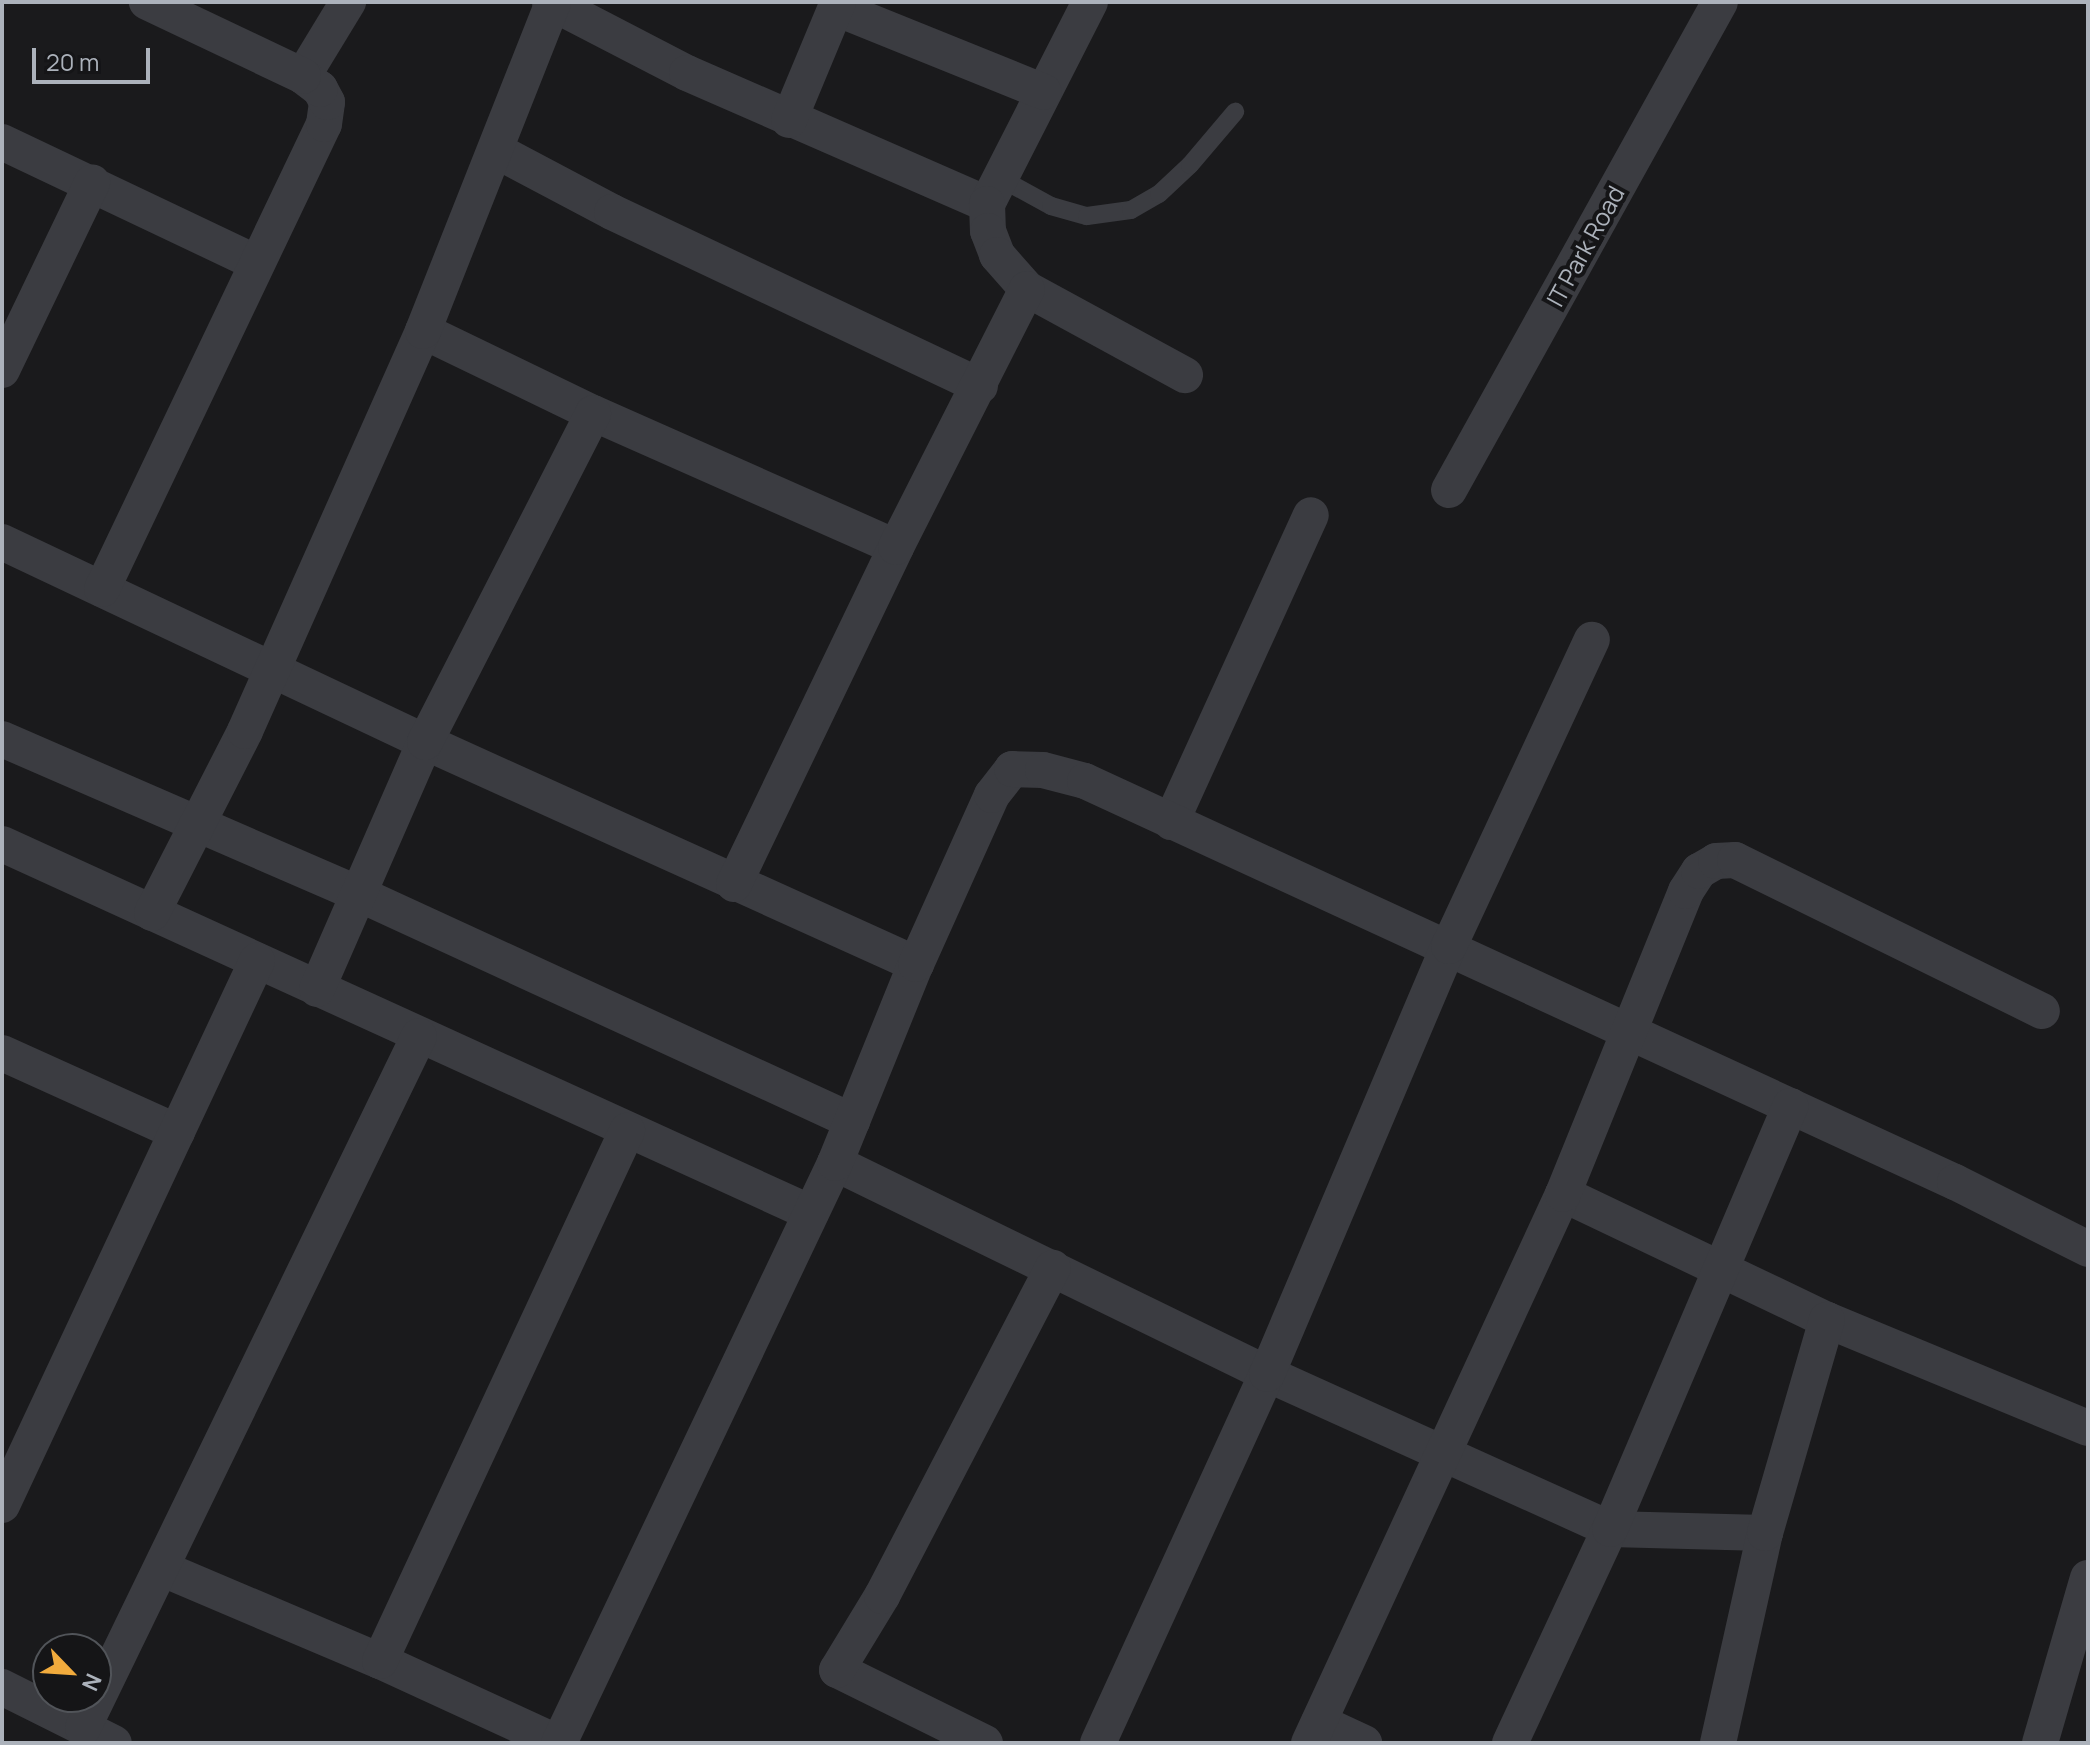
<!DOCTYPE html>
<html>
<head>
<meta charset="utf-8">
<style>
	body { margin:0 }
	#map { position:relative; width:2090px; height:1745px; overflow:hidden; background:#1a1a1c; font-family:Manrope,sans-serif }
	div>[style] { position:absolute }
	.lane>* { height:18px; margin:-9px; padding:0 9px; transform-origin:9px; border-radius:9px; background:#3b3c41 }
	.street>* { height:36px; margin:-18px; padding:0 18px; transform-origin:18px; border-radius:18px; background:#3b3c41 }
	span { translate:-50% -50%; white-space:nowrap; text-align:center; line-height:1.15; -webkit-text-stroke:8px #151517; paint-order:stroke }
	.street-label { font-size:24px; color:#acb2bb }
	.frame { position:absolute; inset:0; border:4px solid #acb2bb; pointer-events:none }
	.north { position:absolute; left:32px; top:1633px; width:80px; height:80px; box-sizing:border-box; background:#151517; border:2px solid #515459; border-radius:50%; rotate:115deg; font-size:22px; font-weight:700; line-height:32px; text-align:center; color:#acb2bb }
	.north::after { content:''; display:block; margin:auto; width:28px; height:36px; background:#f1ab3d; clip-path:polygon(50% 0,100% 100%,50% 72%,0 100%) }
	.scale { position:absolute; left:32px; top:48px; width:118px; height:36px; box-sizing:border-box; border:4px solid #acb2bb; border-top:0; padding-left:10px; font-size:24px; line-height:28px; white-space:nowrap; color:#acb2bb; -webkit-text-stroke:6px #151517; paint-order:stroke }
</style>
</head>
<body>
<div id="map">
	<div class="lane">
		<div style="left:1000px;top:178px;width:58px;rotate:28.8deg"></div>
		<div style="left:1051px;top:206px;width:37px;rotate:16deg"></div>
		<div style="left:1087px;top:216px;width:44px;rotate:-7.8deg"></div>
		<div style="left:1131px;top:210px;width:32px;rotate:-30deg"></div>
		<div style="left:1159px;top:194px;width:42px;rotate:-43.1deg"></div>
		<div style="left:1190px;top:165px;width:70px;rotate:-49.7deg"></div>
	</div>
	<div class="street">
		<div style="left:550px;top:2px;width:154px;rotate:27.4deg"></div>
		<div style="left:687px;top:73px;width:327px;rotate:23.6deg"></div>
		<div style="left:1090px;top:2px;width:227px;rotate:117deg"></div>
		<div style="left:987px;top:204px;width:27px;rotate:88deg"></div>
		<div style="left:988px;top:231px;width:26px;rotate:69deg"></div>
		<div style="left:997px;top:255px;width:45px;rotate:48.6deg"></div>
		<div style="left:1027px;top:289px;width:180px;rotate:28.6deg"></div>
		<div style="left:836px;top:8px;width:224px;rotate:22deg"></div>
		<div style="left:303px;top:76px;width:87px;rotate:-58.7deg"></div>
		<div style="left:789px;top:120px;width:128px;rotate:-67.4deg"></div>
		<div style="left:2px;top:142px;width:282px;rotate:25.4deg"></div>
		<div style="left:497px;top:151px;width:130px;rotate:27.9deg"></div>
		<div style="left:612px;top:212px;width:407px;rotate:25.3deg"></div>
		<div style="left:423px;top:331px;width:189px;rotate:25.8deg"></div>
		<div style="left:593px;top:413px;width:331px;rotate:23.9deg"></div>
		<div style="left:2px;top:370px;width:208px;rotate:-64.3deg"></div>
		<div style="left:1449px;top:490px;width:558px;rotate:-60.96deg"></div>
		<div style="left:2px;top:542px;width:468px;rotate:25.3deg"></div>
		<div style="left:425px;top:742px;width:539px;rotate:24.33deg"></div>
		<div style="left:102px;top:589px;width:515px;rotate:-64.48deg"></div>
		<div style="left:324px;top:124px;width:22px;rotate:-82deg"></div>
		<div style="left:327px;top:102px;width:15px;rotate:-118deg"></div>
		<div style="left:320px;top:89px;width:21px;rotate:-143deg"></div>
		<div style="left:303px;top:76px;width:173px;rotate:-154.6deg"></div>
		<div style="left:2px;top:739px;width:389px;rotate:23.5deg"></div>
		<div style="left:359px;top:894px;width:543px;rotate:24.72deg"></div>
		<div style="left:1171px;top:822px;width:337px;rotate:-65.5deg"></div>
		<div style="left:2px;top:844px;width:889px;rotate:24.52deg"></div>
		<div style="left:734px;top:884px;width:374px;rotate:-64.3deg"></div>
		<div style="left:896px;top:547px;width:289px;rotate:-63.1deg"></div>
		<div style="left:152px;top:913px;width:204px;rotate:-62.9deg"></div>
		<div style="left:245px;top:731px;width:438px;rotate:-66deg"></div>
		<div style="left:423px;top:331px;width:353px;rotate:-68.4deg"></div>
		<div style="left:317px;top:989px;width:270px;rotate:-66.4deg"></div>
		<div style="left:425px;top:742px;width:369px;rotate:-62.9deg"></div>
		<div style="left:2px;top:1053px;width:192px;rotate:24.3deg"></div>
		<div style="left:835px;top:1163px;width:481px;rotate:26deg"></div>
		<div style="left:1267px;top:1374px;width:376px;rotate:24.3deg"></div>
		<div style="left:1610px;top:1529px;width:155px;rotate:1.5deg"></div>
		<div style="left:1563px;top:1194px;width:293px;rotate:25.5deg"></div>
		<div style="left:1827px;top:1320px;width:282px;rotate:22.5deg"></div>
		<div style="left:2px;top:1505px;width:601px;rotate:-64.89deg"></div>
		<div style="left:163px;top:1569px;width:236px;rotate:23deg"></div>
		<div style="left:380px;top:1661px;width:196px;rotate:24.7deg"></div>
		<div style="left:380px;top:1661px;width:585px;rotate:-65.01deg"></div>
		<div style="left:2px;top:1687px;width:125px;rotate:26.6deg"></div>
		<div style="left:1319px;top:1722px;width:50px;rotate:25deg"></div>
		<div style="left:83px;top:1728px;width:769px;rotate:-64.1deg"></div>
		<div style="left:559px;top:1743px;width:642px;rotate:-64.55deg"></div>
		<div style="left:835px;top:1163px;width:215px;rotate:-67.9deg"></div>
		<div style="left:916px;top:964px;width:185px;rotate:-65.8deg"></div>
		<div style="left:992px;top:795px;width:33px;rotate:-52deg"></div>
		<div style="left:1012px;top:769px;width:31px;rotate:2deg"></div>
		<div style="left:1043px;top:770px;width:43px;rotate:14.7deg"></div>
		<div style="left:1085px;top:781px;width:958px;rotate:24.75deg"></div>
		<div style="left:1955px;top:1182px;width:149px;rotate:26.7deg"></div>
		<div style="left:985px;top:1743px;width:165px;rotate:-153.7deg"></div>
		<div style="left:837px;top:1670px;width:87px;rotate:-58.7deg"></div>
		<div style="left:882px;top:1596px;width:370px;rotate:-62.5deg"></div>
		<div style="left:1098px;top:1743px;width:406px;rotate:-65.4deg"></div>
		<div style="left:1267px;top:1374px;width:465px;rotate:-67deg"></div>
		<div style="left:1449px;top:946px;width:338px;rotate:-65deg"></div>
		<div style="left:1309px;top:1743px;width:605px;rotate:-65.17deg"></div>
		<div style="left:1563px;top:1194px;width:327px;rotate:-67.9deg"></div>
		<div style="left:1686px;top:891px;width:24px;rotate:-57deg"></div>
		<div style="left:1699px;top:871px;width:20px;rotate:-30deg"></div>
		<div style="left:1716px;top:861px;width:19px;rotate:-3deg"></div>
		<div style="left:1735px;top:860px;width:342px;rotate:26.2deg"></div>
		<div style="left:1510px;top:1743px;width:236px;rotate:-65deg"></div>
		<div style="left:1610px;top:1529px;width:460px;rotate:-66.9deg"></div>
		<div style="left:1718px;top:1743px;width:215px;rotate:-77.4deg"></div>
		<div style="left:1765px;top:1533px;width:222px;rotate:-73.8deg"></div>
		<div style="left:2040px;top:1743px;width:172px;rotate:-73.8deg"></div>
	</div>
	<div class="street-label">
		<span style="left:1585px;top:246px;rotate:-61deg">IT Park Road</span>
	</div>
	<div class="frame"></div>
	<div class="north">N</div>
	<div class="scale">20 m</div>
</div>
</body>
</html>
